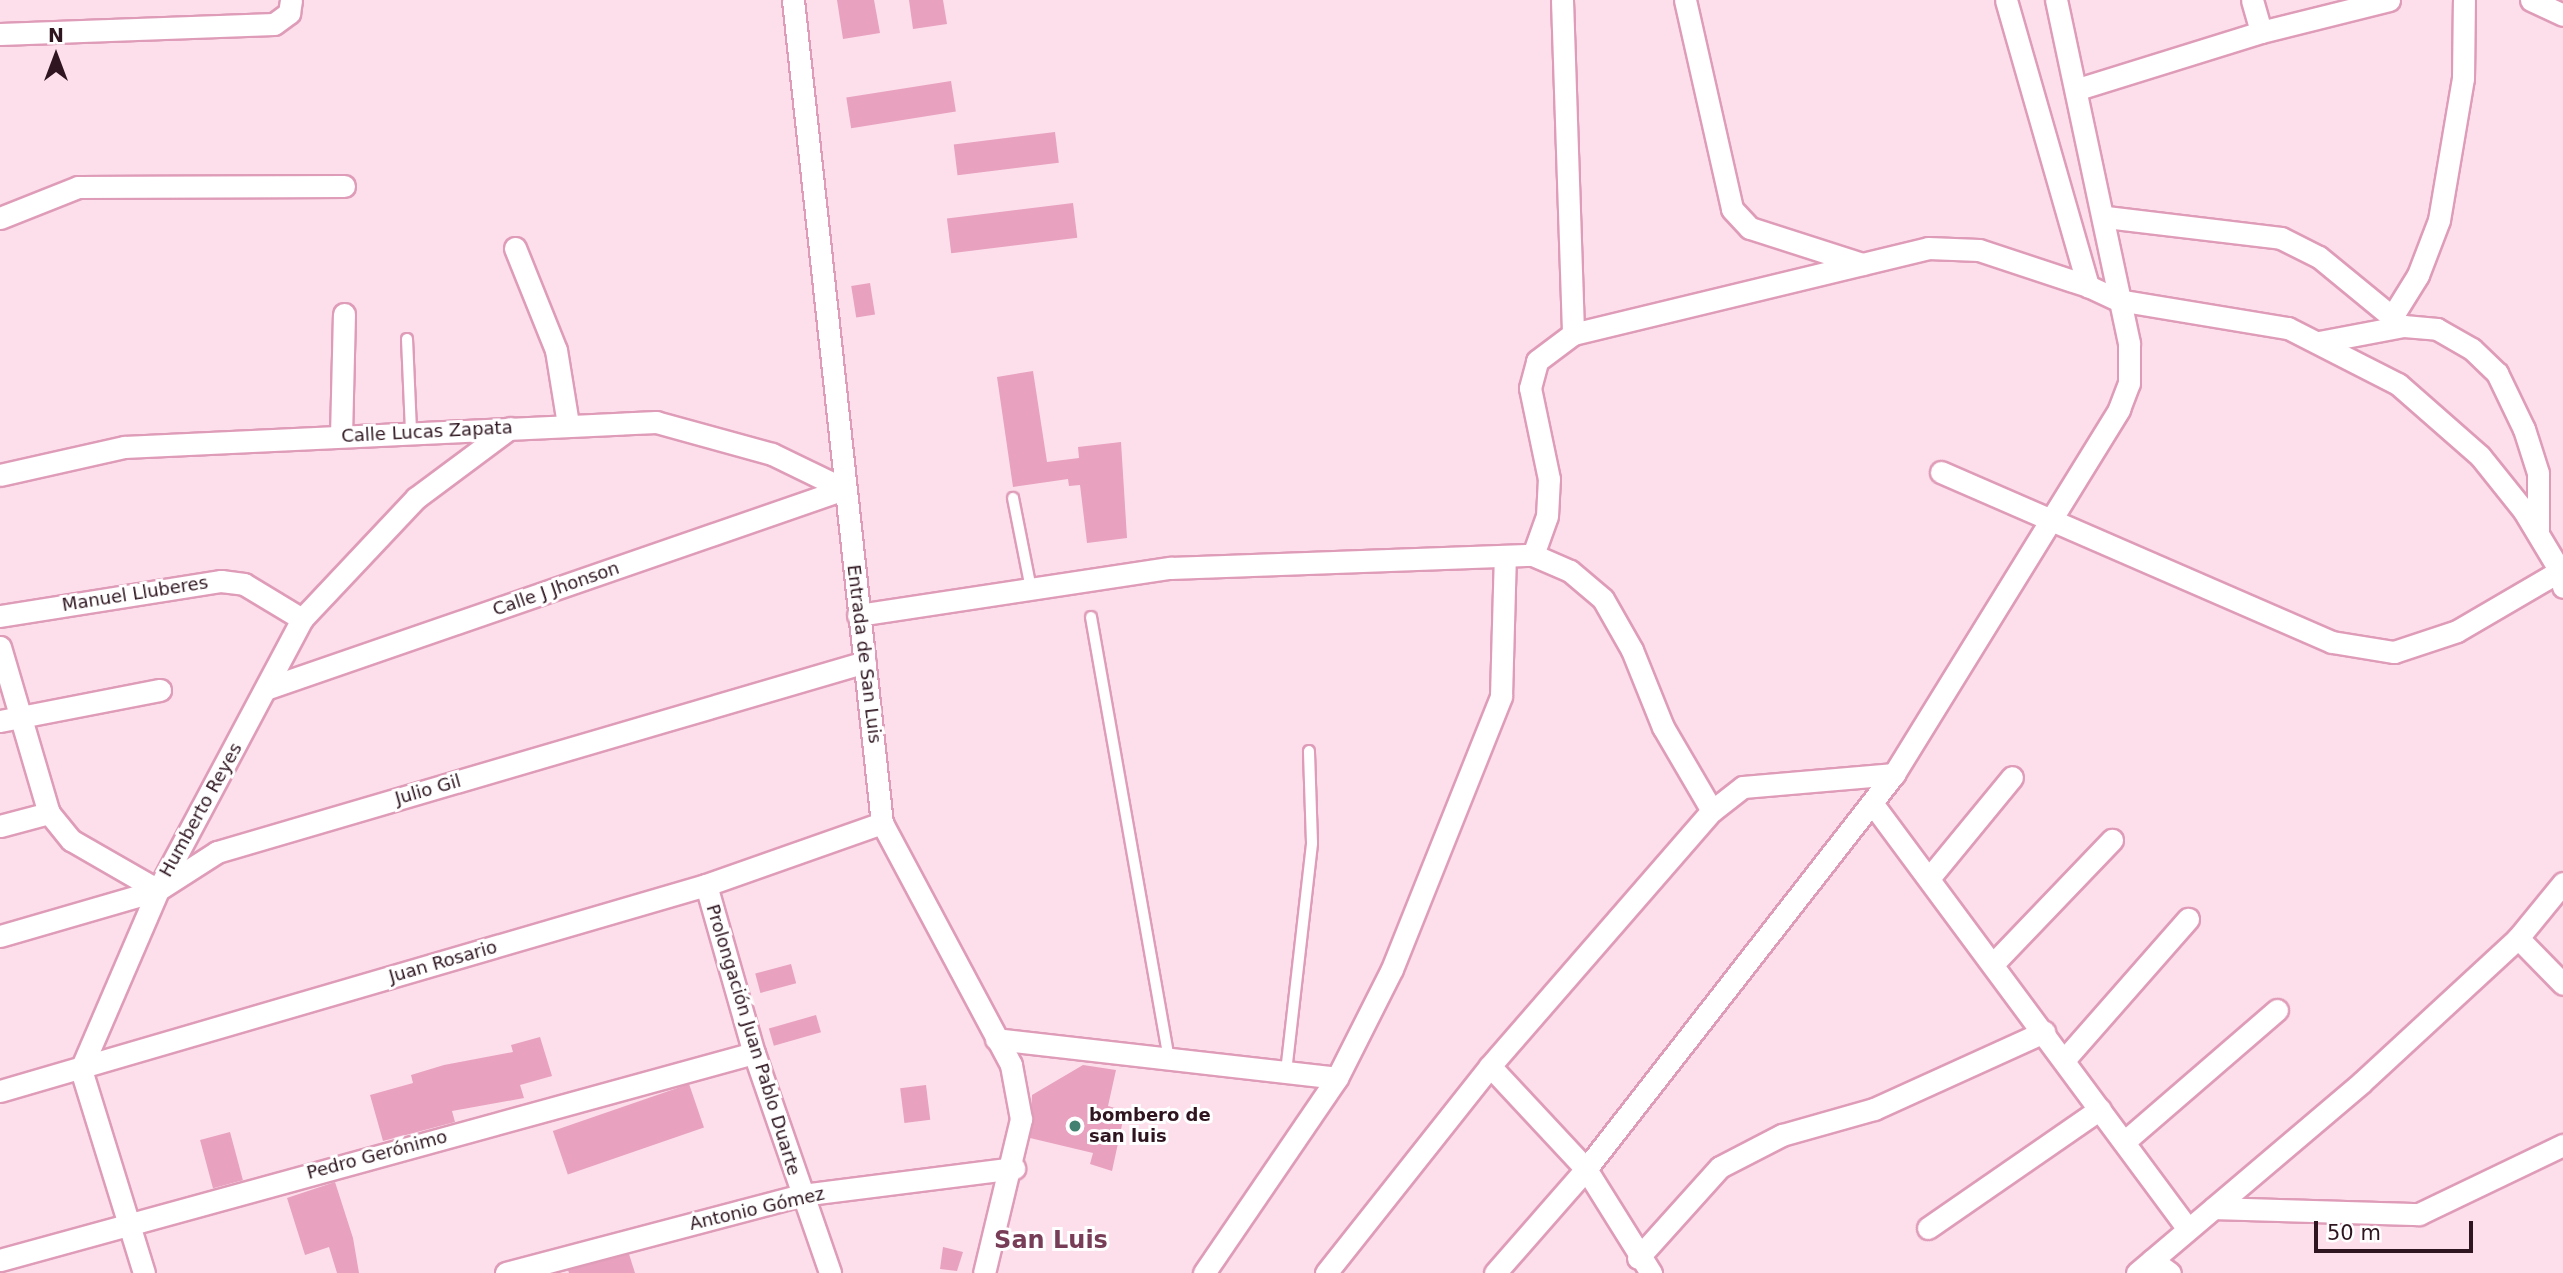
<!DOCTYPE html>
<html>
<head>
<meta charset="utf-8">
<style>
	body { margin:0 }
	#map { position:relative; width:2563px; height:1273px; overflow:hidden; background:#fcdfea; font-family:"DejaVu Sans",sans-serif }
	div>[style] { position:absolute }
	.building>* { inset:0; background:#e8a1bf; transform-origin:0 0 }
	.roads { filter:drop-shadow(2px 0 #df9cb8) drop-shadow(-2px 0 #df9cb8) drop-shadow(0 2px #df9cb8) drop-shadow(0 -2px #df9cb8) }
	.service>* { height:10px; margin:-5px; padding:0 5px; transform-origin:5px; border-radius:5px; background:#fff }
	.minor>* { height:21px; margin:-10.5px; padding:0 10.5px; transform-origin:10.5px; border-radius:10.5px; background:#fff }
	.dots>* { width:19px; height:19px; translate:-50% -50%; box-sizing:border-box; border:4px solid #fff; border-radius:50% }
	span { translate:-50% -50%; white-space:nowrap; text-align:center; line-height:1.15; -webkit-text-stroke:6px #fff; paint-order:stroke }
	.street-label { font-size:18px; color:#2e1520 }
	.poi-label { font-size:18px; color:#2e1520; font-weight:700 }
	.left { translate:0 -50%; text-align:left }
	.district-label { font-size:24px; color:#783e58; font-weight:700 }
	.north { position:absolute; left:21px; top:21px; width:70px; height:70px; -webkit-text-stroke:5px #fff; paint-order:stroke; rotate:0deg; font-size:19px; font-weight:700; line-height:28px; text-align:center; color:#2e1520 }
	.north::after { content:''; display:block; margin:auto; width:24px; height:32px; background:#2e1520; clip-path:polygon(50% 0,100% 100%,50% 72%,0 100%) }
	.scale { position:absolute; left:2314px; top:1221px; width:159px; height:32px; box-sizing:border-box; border:4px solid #2e1520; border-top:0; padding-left:9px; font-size:21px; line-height:24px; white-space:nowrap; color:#2e1520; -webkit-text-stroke:5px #fff; paint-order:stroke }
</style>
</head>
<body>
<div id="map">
	<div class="building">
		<div style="clip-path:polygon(837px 0,874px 0,880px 33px,843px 39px)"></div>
		<div style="clip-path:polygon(909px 0,943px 0,947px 24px,913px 29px)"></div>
		<div style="left:951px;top:81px;width:31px;height:106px;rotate:81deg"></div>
		<div style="left:1055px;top:132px;width:31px;height:102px;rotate:83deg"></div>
		<div style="left:1073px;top:203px;width:35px;height:127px;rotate:83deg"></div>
		<div style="left:870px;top:283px;width:32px;height:19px;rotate:81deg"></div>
		<div style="clip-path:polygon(1033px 371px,1047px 462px,1079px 458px,1078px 447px,1121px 442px,1127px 538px,1087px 543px,1080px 485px,1069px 486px,1068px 479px,1013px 487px,997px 377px)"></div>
		<div style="left:791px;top:964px;width:20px;height:37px;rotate:75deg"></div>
		<div style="left:816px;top:1015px;width:18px;height:49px;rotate:74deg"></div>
		<div style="clip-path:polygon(540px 1037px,552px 1076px,520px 1085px,524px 1098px,452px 1111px,455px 1122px,383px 1141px,370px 1095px,413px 1083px,411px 1075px,444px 1065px,513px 1052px,511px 1045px)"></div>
		<div style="clip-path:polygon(1083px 1065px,1116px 1070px,1108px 1106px,1125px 1111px,1112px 1171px,1090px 1164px,1093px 1153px,1030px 1138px,1032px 1095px)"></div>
		<div style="left:689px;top:1084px;width:46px;height:144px;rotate:71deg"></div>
		<div style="left:926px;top:1085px;width:35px;height:26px;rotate:83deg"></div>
		<div style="left:230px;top:1132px;width:50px;height:31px;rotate:75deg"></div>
		<div style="clip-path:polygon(335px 1182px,353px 1238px,359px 1273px,337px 1273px,329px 1247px,305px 1255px,287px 1198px)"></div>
		<div style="clip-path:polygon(943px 1247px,963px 1252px,957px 1271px,940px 1269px)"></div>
		<div style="clip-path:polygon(629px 1254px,635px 1273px,569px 1273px,568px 1270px)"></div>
	</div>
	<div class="roads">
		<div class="service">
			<div style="left:407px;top:339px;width:92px;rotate:87.5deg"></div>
			<div style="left:1013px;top:498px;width:93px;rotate:78.8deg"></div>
			<div style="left:1091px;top:617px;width:449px;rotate:80deg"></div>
			<div style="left:1286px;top:1072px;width:230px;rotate:-83.5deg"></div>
			<div style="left:1312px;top:843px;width:92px;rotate:-91.9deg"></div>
		</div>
		<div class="minor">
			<div style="left:793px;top:0;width:828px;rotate:83.83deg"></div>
			<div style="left:882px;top:823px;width:274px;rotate:61.9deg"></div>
			<div style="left:1011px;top:1065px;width:55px;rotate:79.5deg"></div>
			<div style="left:1021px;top:1119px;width:158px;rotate:103.5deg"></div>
			<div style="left:1562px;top:0;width:334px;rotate:88.1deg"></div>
			<div style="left:1685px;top:0;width:214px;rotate:77.3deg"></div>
			<div style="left:1732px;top:209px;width:26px;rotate:47deg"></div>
			<div style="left:1750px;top:228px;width:118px;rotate:17.8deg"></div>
			<div style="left:2006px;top:0;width:298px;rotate:74deg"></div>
			<div style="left:2088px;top:286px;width:33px;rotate:25deg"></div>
			<div style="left:2118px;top:300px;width:172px;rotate:9.4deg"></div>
			<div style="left:2288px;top:328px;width:123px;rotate:27deg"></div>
			<div style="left:2398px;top:384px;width:109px;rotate:41.3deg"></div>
			<div style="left:2480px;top:456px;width:70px;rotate:51.3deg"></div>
			<div style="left:2524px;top:511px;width:70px;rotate:59deg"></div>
			<div style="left:2560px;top:571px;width:16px;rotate:79deg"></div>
			<div style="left:2252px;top:0;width:33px;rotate:74deg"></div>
			<div style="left:2531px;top:0;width:35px;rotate:25deg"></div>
			<div style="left:0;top:34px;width:274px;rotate:-2.1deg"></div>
			<div style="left:274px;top:24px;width:19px;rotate:-36deg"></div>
			<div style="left:289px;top:13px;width:13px;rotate:-81deg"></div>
			<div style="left:2078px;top:89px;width:192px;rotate:-17.3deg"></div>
			<div style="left:2261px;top:32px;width:132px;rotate:-14deg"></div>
			<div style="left:2106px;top:217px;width:176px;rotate:6.8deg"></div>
			<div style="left:2281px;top:238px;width:42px;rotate:26.6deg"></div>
			<div style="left:2319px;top:257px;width:94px;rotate:39.4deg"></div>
			<div style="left:2392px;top:317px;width:49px;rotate:-58.2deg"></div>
			<div style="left:2418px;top:275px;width:59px;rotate:-69.1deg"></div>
			<div style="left:2439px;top:220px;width:144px;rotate:-80.4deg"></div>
			<div style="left:2463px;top:78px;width:78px;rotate:-89.3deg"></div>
			<div style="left:0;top:218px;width:84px;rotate:-21.7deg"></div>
			<div style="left:78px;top:187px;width:266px;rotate:-0.2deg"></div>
			<div style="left:515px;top:248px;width:110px;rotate:68.1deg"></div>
			<div style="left:556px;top:350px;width:75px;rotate:80.8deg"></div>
			<div style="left:2319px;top:342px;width:86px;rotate:-10.7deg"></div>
			<div style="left:2404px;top:326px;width:33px;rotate:5deg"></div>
			<div style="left:2437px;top:329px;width:40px;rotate:29.7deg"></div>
			<div style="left:2472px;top:349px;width:35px;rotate:44deg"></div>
			<div style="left:2497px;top:373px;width:62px;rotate:64.3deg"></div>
			<div style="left:2524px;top:429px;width:46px;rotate:72.3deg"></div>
			<div style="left:2538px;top:473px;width:59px;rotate:90deg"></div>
			<div style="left:341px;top:436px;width:122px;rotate:-88.6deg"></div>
			<div style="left:1941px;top:472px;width:426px;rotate:23.5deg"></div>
			<div style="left:2332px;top:642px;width:63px;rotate:9.2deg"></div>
			<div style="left:2394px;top:652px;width:66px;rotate:-18.4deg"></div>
			<div style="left:2457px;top:631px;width:123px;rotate:-30.3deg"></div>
			<div style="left:0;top:475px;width:127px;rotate:-12.7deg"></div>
			<div style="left:124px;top:447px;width:533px;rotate:-2.69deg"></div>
			<div style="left:656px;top:422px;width:120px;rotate:15.4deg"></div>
			<div style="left:772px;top:454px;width:80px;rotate:25.9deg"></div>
			<div style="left:1533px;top:555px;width:41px;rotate:-70.3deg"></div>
			<div style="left:1547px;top:516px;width:37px;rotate:-87deg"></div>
			<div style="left:1549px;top:479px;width:93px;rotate:-101.8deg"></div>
			<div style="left:1530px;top:388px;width:28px;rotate:-75deg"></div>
			<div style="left:1537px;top:361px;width:45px;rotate:-36.9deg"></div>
			<div style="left:1573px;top:334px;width:365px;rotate:-13.6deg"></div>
			<div style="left:1928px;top:248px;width:51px;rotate:2.2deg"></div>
			<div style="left:1979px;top:250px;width:115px;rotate:18.3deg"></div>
			<div style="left:858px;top:615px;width:316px;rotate:-8.6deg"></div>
			<div style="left:1170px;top:568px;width:363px;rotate:-2.1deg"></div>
			<div style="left:1533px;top:555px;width:40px;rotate:23.4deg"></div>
			<div style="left:1570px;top:571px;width:43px;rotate:40.3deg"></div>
			<div style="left:1603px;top:599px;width:59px;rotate:60.4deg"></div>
			<div style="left:1632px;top:650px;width:83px;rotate:68.1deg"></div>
			<div style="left:1663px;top:727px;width:97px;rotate:59.7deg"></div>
			<div style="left:0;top:616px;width:224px;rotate:-9deg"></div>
			<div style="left:221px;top:581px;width:23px;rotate:7deg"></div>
			<div style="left:244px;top:584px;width:68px;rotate:31.1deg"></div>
			<div style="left:0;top:647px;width:173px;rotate:73.6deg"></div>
			<div style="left:49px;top:813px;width:35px;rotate:51deg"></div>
			<div style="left:71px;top:840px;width:100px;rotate:29.9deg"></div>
			<div style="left:268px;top:688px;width:609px;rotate:-19.06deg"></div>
			<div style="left:0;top:721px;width:163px;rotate:-11deg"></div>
			<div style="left:1872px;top:803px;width:530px;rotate:53.43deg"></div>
			<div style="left:0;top:826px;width:51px;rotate:-14.9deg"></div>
			<div style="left:1930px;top:877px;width:129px;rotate:-50.6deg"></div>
			<div style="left:706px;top:885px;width:175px;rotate:74.1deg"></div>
			<div style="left:754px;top:1053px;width:233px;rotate:70.9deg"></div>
			<div style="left:0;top:936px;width:165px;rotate:-16.2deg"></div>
			<div style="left:158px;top:890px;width:70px;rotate:-32.8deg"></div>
			<div style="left:217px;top:852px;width:675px;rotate:-16.34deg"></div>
			<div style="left:2518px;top:938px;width:64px;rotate:45.6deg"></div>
			<div style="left:1993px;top:964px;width:172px;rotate:-46.2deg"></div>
			<div style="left:996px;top:1039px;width:343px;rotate:6.5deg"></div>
			<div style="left:2064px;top:1060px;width:188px;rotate:-48.7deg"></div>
			<div style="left:1490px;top:1066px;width:141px;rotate:47deg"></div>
			<div style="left:1586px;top:1169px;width:123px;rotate:58deg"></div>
			<div style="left:0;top:1091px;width:735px;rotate:-16.27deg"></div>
			<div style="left:706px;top:885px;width:187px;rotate:-19.4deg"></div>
			<div style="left:2124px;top:1142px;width:202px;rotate:-40.8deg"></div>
			<div style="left:2214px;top:1208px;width:205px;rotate:1.7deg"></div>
			<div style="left:2419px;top:1214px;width:160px;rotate:-25.6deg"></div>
			<div style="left:1928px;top:1228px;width:209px;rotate:-34.7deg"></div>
			<div style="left:1638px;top:1258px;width:122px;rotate:-48deg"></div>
			<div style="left:1720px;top:1167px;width:70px;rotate:-27.3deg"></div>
			<div style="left:1782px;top:1135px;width:96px;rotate:-15.8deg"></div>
			<div style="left:1874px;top:1109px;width:187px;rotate:-24.4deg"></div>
			<div style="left:0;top:1260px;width:782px;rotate:-15.35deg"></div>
			<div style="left:2152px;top:1260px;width:22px;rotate:36deg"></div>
			<div style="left:144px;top:1273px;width:214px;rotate:-107.2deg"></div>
			<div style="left:81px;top:1069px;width:195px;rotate:-66.7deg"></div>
			<div style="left:158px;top:890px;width:307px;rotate:-62deg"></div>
			<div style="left:302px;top:619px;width:166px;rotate:-46.7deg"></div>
			<div style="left:416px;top:498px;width:117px;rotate:-36.7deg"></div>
			<div style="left:506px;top:1273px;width:305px;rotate:-14.8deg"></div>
			<div style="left:801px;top:1195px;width:215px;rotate:-7.2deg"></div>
			<div style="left:1204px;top:1273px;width:236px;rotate:-55.7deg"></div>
			<div style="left:1337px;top:1078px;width:122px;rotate:-63.2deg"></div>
			<div style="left:1392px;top:969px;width:294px;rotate:-68.2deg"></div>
			<div style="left:1501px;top:696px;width:140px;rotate:-88.4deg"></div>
			<div style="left:1326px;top:1273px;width:264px;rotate:-51.6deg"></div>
			<div style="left:1490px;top:1066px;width:338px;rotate:-49deg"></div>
			<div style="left:1712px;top:811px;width:39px;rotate:-38deg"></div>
			<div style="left:1743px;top:787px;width:152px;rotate:-4.9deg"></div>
			<div style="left:1495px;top:1273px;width:138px;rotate:-48.8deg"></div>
			<div style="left:1586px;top:1169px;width:501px;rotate:-52.05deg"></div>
			<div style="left:1894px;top:774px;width:429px;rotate:-58.3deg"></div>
			<div style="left:2119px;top:409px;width:28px;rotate:-69deg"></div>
			<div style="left:2129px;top:383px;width:40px;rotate:-90deg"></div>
			<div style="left:2129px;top:343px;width:351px;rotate:-102deg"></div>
			<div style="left:2137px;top:1273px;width:295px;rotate:-40.3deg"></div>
			<div style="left:2362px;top:1082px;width:212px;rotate:-42.7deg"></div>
			<div style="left:2518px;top:938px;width:71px;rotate:-50.7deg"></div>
		</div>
	</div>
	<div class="dots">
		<div style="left:1075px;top:1126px;background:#42816f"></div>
	</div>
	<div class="street-label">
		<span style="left:427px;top:432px;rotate:-3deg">Calle Lucas Zapata</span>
		<span style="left:556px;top:589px;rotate:-19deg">Calle J Jhonson</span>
		<span style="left:135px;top:594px;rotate:-9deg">Manuel Lluberes</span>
		<span style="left:864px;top:654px;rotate:83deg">Entrada de San Luis</span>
		<span style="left:428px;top:790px;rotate:-16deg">Julio Gil</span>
		<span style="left:201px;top:810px;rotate:-61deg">Humberto Reyes</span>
		<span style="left:443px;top:962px;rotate:-16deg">Juan Rosario</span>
		<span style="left:753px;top:1040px;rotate:73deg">Prolongación Juan Pablo Duarte</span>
		<span style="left:377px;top:1155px;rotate:-15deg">Pedro Gerónimo</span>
		<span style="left:757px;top:1209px;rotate:-13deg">Antonio Gómez</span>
	</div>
	<div class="poi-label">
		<span class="left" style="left:1089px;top:1126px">bombero de<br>san luis</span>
	</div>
	<div class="district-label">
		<span style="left:1051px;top:1241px">San Luis</span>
	</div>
	<div class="north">N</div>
	<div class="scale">50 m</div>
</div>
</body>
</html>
